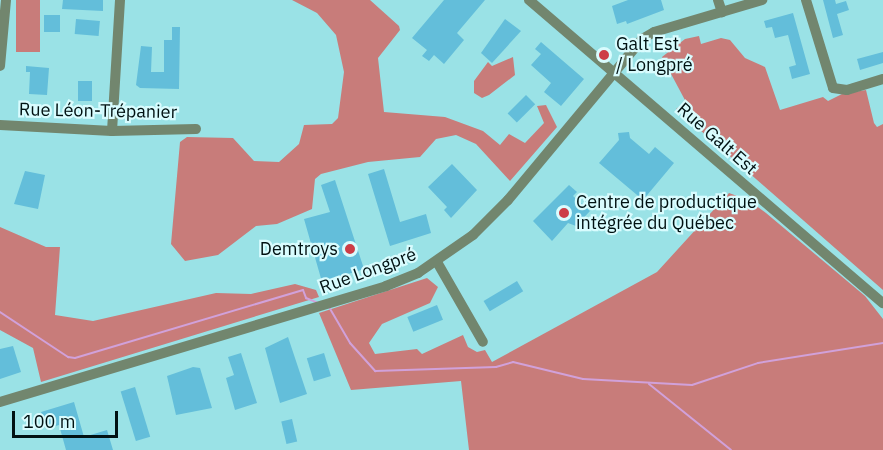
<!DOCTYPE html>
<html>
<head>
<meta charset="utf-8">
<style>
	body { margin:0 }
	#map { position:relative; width:883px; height:450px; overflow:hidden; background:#9ae2e6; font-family:"IBM Plex Sans",sans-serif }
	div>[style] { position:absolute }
	.forest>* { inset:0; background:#c87c7a; transform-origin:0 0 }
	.stream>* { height:2px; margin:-1px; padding:0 1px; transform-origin:1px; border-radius:1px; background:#d1a1da }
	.building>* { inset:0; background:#63beda; transform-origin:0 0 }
	.minor>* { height:10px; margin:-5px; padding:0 5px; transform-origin:5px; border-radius:5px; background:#72866e }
	.dots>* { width:16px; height:16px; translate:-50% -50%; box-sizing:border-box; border:3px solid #d9fcfe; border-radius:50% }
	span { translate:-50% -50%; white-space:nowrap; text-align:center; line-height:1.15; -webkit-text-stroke:4.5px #d9fcfe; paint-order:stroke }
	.poi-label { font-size:18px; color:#001112 }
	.left { translate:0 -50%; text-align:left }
	.right { translate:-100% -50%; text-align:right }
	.street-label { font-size:18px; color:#001112 }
	.scale { position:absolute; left:12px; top:411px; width:106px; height:27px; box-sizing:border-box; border:3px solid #001112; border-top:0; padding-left:8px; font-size:18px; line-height:21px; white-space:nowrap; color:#001112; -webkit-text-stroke:4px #d9fcfe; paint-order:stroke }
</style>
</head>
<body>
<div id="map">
	<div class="forest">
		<div style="left:16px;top:0;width:24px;height:52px"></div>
		<div style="clip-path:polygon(292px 0,370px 0,399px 26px,400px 30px,378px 58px,384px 112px,445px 117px,483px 131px,500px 145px,509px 134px,525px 143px,544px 123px,537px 106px,546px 105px,557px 127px,510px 181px,476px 144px,456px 135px,436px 139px,420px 157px,368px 162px,321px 174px,315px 179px,312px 209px,277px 224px,256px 226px,218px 255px,185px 261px,171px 244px,180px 142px,187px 137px,233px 138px,254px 161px,279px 162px,299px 144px,304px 125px,332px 124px,338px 118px,344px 72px,336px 35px,317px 13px)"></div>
		<div style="clip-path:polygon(699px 36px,701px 44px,721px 38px,730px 40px,745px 58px,765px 67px,780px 110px,823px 97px,828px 101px,842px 94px,866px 90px,874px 123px,877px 127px,883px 124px,883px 290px,676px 109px,686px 102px,662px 57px,685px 39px)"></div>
		<div style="clip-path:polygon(513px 57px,515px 75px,489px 95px,482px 98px,474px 93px,474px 81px,488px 62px,492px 66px)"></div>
		<div style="clip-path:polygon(729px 193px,748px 200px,766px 213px,865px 296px,883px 319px,883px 450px,469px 450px,461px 381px,351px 390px,319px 313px,427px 278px,438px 287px,430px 303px,382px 324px,369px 343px,375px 354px,417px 349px,422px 354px,463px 335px,468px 347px,477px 352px,485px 350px,492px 362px,657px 272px)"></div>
		<div style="clip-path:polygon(0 227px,46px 247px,60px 247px,55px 315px,93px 321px,216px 293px,251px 294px,295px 284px,316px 290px,319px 297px,41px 382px,33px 348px,0 330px)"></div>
	</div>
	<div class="stream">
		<div style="left:329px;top:307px;width:42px;rotate:59.7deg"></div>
		<div style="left:350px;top:343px;width:38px;rotate:48deg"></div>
		<div style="left:375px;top:371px;width:121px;rotate:-1.9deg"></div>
		<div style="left:496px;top:367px;width:18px;rotate:-16deg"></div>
		<div style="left:513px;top:362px;width:72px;rotate:13.7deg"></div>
		<div style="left:583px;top:379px;width:109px;rotate:3.2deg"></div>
		<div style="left:692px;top:385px;width:70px;rotate:-18.4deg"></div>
		<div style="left:758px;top:363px;width:127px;rotate:-9.1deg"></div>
		<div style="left:0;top:312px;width:82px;rotate:33.5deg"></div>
		<div style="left:68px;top:357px;width:7px;rotate:8deg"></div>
		<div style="left:75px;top:358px;width:238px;rotate:-16.6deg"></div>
		<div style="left:303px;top:290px;width:9px;rotate:69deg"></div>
		<div style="left:306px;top:298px;width:11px;rotate:22deg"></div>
		<div style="left:649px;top:384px;width:105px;rotate:38.8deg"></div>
	</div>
	<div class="building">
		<div style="clip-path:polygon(63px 0,103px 0,103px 11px,62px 9px)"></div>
		<div style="clip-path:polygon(444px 0,485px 0,457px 33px,464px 40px,444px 64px,434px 55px,429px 61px,422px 56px,427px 50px,412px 38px)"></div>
		<div style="clip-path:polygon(661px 0,664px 10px,627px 24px,626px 21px,617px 24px,612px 6px,628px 0)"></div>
		<div style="clip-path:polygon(823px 0,835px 0,836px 4px,846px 1px,849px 10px,837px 14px,843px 35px,833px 38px)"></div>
		<div style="clip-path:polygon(793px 13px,810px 74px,792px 79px,789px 67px,796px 65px,788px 35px,775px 38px,772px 27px,766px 28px,764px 21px)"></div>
		<div style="left:44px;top:15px;width:16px;height:17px"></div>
		<div style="left:76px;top:19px;width:24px;height:15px;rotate:5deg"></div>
		<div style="clip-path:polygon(505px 19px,521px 31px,492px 63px,481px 53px)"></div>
		<div style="clip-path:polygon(172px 27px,180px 27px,179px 89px,140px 88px,136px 85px,141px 46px,152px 47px,151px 72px,164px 72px,164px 40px,172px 40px)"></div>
		<div style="clip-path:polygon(541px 42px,584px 79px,561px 106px,544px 92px,551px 83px,531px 65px,541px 54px,535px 49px)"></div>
		<div style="clip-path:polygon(883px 52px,883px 63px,860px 70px,857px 59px)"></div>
		<div style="clip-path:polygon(26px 66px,49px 68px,47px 95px,29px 94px,30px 72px,26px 72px)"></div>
		<div style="left:78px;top:81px;width:14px;height:20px"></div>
		<div style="left:526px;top:95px;width:13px;height:26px;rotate:45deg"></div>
		<div style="clip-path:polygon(629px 132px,630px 138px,649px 154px,655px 147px,674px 163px,643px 200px,599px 163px,619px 140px,618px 133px)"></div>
		<div style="clip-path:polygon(452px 164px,477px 190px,451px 218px,444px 210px,447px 207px,428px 187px)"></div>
		<div style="clip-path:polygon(384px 169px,400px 222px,426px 214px,431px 233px,390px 246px,368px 174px)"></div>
		<div style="clip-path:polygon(25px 171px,45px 175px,38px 209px,14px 204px)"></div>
		<div style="clip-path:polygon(335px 180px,364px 269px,322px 282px,304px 219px,330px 212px,321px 185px)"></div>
		<div style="clip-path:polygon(569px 185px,577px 192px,573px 196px,590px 211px,576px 226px,568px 223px,552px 241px,533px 221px)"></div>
		<div style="left:517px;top:281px;width:12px;height:39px;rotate:59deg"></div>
		<div style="left:437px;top:305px;width:16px;height:32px;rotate:68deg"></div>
		<div style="clip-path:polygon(288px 337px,307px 394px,280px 403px,265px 348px)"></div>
		<div style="clip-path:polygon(13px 346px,21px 372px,0 379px,0 349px)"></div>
		<div style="clip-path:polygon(241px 353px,257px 403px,235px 410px,226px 378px,234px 375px,228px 357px)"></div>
		<div style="left:324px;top:353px;width:24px;height:18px;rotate:73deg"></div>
		<div style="clip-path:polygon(193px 367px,200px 368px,212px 408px,176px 415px,167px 376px)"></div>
		<div style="left:135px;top:387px;width:52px;height:15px;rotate:73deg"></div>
		<div style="clip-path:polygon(74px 402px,84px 437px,107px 430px,113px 450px,66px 450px,59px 425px,46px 429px,41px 412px)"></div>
		<div style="left:292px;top:419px;width:23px;height:11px;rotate:77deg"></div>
	</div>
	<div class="minor">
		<div style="left:529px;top:0;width:466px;rotate:40.6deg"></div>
		<div style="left:718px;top:0;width:13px;rotate:72deg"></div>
		<div style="left:806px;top:0;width:92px;rotate:72.9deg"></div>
		<div style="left:833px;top:88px;width:14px;rotate:8deg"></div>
		<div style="left:847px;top:90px;width:38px;rotate:-17deg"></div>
		<div style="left:0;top:66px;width:66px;rotate:-84.8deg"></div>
		<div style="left:0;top:125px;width:112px;rotate:3.1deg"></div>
		<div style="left:112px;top:131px;width:84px;rotate:-1.4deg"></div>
		<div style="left:112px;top:131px;width:131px;rotate:-86.5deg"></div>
		<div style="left:437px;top:262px;width:92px;rotate:60.1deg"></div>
		<div style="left:0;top:402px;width:403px;rotate:-16.7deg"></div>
		<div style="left:386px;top:286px;width:35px;rotate:-22deg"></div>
		<div style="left:418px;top:273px;width:67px;rotate:-34.6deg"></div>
		<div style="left:473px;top:235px;width:49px;rotate:-45deg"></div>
		<div style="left:508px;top:200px;width:209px;rotate:-50.2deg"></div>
		<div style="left:642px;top:39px;width:14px;rotate:-30deg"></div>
		<div style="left:654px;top:32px;width:113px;rotate:-16.5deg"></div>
	</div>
	<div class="dots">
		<div style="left:604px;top:55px;background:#cd3d47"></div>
		<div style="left:564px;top:213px;background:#cd3d47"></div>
		<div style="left:350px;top:249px;background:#cd3d47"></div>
	</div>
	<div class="poi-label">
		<span class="left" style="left:616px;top:55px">Galt Est<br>/ Longpré</span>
		<span class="left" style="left:576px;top:213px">Centre de productique<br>intégrée du Québec</span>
		<span class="right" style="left:338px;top:249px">Demtroys</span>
	</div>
	<div class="street-label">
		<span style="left:98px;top:111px;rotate:1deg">Rue Léon-Trépanier</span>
		<span style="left:717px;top:139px;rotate:41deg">Rue Galt Est</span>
		<span style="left:368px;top:271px;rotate:-20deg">Rue Longpré</span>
	</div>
	<div class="scale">100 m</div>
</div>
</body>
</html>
